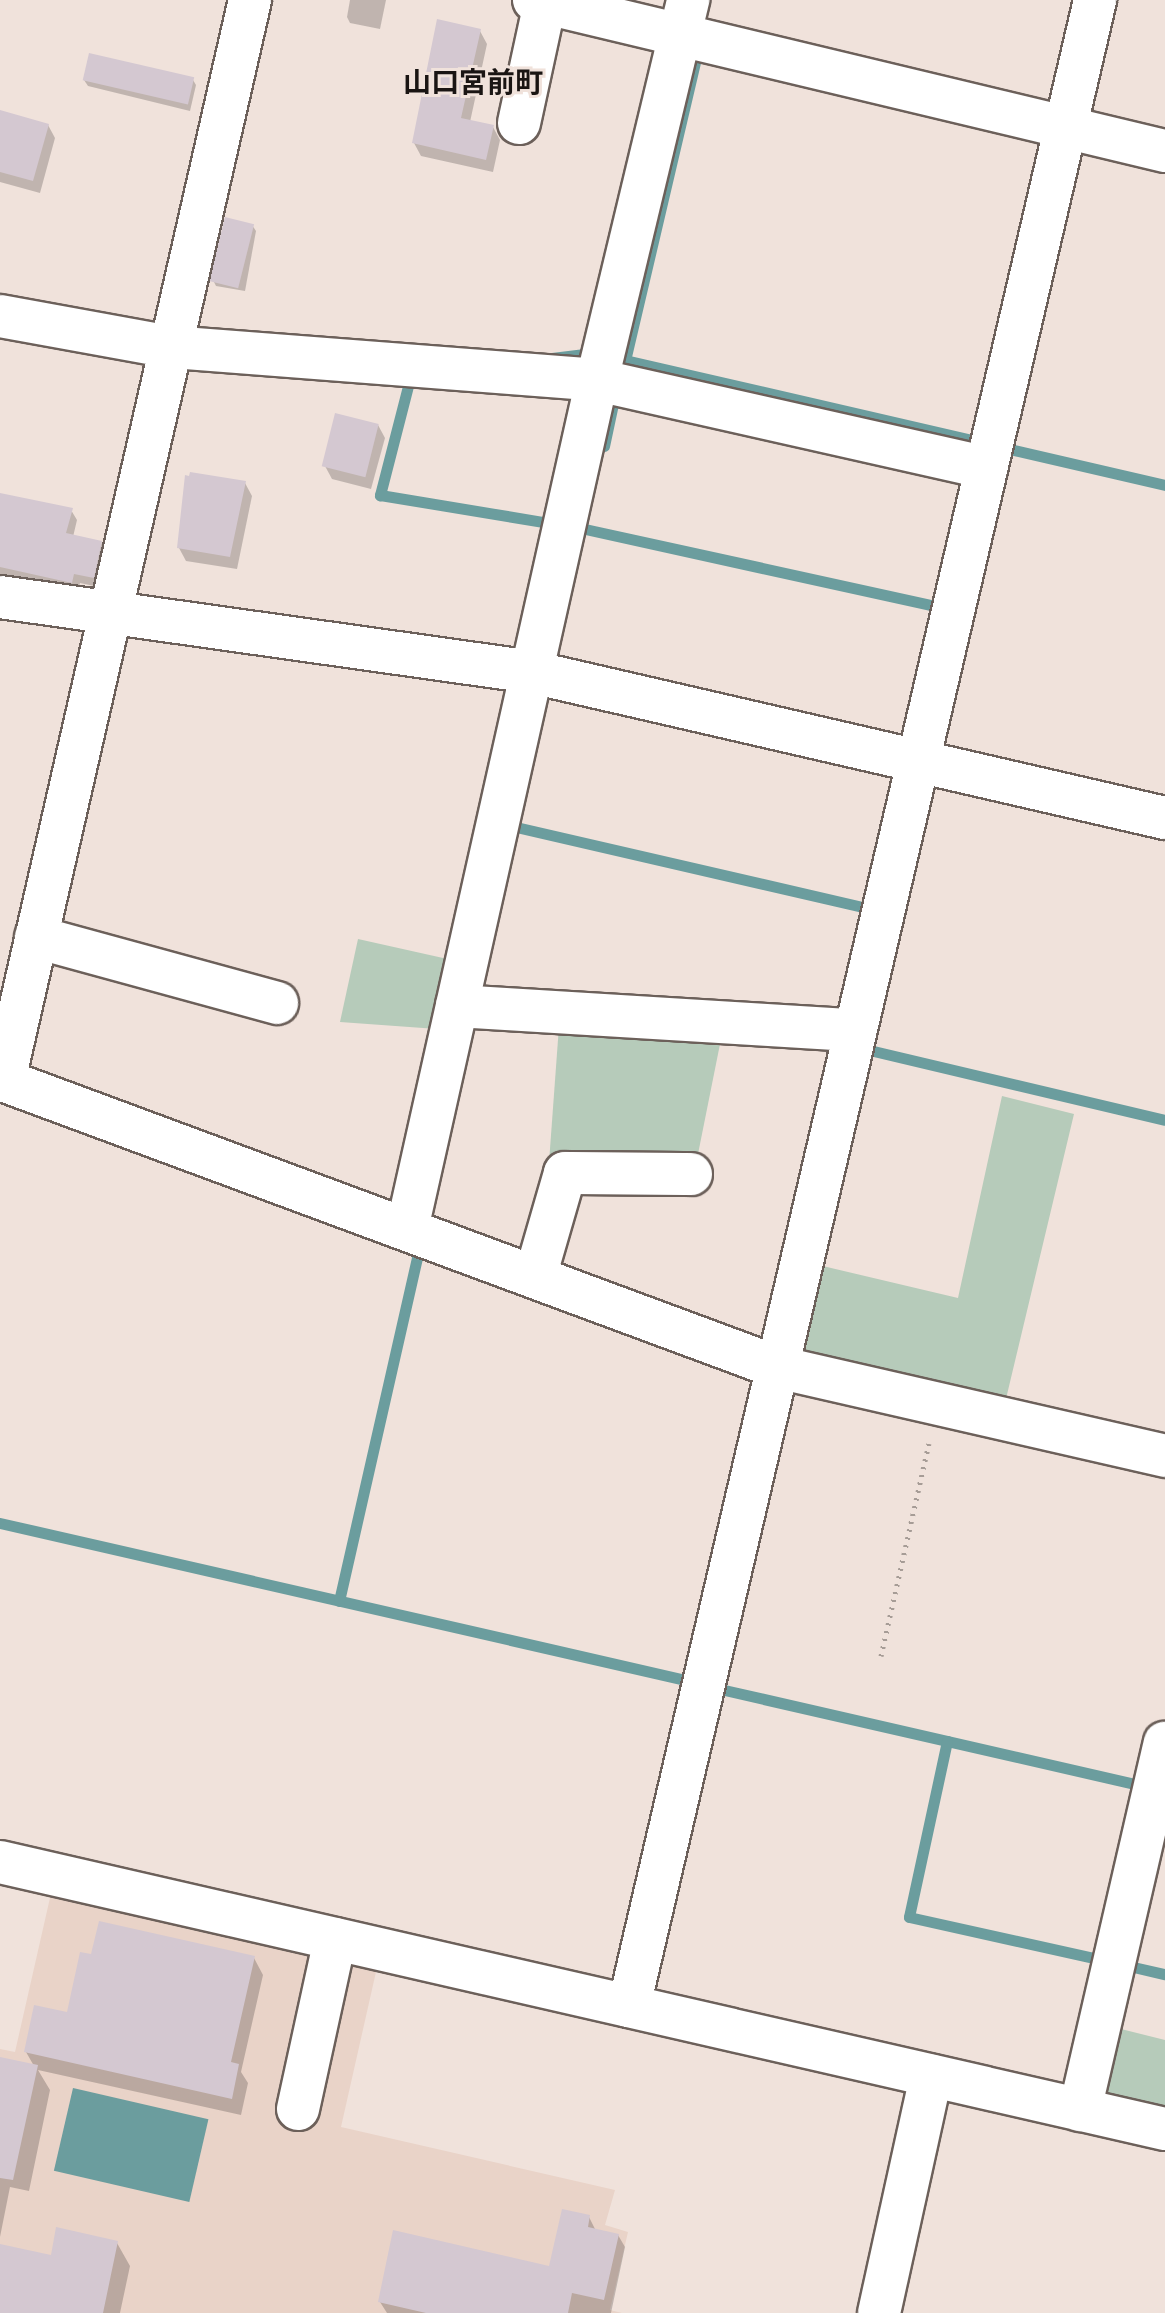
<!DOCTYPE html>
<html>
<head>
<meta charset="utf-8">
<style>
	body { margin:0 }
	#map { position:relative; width:1165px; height:2313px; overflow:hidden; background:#f0e2db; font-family:"PT Serif","Noto Sans JP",serif }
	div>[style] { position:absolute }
	.built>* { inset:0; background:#e9d3c8 }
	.green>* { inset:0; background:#b6cbba }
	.water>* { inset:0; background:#6b9d9e; transform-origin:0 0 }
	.shadow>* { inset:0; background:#0003 }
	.stream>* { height:11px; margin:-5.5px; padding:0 5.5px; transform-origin:5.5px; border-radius:5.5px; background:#6b9d9e }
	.building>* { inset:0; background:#d4c8d1; transform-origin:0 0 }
	.path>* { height:5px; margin-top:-2.5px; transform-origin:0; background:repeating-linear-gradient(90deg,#a69c96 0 2px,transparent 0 8px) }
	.roads { filter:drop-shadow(2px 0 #6c605a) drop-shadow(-2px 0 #6c605a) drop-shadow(0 2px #6c605a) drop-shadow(0 -2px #6c605a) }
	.minor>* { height:42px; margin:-21px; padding:0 21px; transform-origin:21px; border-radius:21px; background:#fff }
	span { translate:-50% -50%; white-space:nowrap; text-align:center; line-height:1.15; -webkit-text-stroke:6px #f0e2db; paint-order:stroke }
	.quarter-label { font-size:28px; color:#1a1513; font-weight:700 }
</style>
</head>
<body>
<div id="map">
	<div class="built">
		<div style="clip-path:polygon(52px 1889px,378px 1963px,341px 2127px,615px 2190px,605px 2225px,628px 2232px,610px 2310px,622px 2313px,0 2313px,0 2049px,15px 2052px)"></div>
	</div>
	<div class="green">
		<div style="clip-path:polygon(358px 939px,452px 960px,437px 1029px,340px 1022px)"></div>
		<div style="clip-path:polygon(559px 1026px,722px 1034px,693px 1179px,548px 1176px)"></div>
		<div style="clip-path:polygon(1002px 1096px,1074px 1114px,1005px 1403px,800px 1358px,810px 1263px,958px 1298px)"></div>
		<div style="clip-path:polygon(1113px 2027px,1165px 2040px,1165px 2111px,1108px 2098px,1100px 2085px)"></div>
	</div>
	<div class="water">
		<div style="left:73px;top:2088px;width:139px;height:85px;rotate:13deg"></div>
	</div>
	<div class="shadow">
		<div style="clip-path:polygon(350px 0,386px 0,380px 29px,350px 23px,347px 17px)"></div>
		<div style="clip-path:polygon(480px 31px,487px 44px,470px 122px,493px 127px,500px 140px,493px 172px,421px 156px,414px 143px)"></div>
		<div style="clip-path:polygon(84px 80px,193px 80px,196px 85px,190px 111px,88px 86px)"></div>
		<div style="clip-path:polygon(0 112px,48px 125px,55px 138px,40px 193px,0 182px)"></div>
		<div style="clip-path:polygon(252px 225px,256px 231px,245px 291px,216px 286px,213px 280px)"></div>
		<div style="clip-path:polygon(378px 425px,385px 438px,371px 489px,332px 479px,325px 466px)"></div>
		<div style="clip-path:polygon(190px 478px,245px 483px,252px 496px,237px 569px,186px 561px,179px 548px)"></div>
		<div style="clip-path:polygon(0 495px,71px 510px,77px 520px,73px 537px,101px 543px,107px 553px,99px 587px,80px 583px,78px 592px,0 583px)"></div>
		<div style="clip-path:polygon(254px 1958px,263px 1975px,241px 2072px,248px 2083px,241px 2115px,38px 2070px,50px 2090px,29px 2191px,10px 2187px,0 2237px,0 2059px,34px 2066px,26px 2052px,68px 2014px)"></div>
		<div style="clip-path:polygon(589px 2217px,596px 2231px,618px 2235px,625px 2247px,611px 2313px,387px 2313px,380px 2302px,551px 2268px)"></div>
		<div style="clip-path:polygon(117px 2243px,130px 2266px,120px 2313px,0 2313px,0 2246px,52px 2257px)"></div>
	</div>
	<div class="stream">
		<div style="left:696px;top:58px;width:310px;rotate:103.2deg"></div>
		<div style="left:625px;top:360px;width:363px;rotate:13deg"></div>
		<div style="left:552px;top:358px;width:39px;rotate:-7deg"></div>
		<div style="left:408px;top:386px;width:113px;rotate:104.4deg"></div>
		<div style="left:380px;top:495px;width:172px;rotate:9.4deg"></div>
		<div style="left:604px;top:446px;width:48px;rotate:-78deg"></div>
		<div style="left:1005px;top:448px;width:164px;rotate:13deg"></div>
		<div style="left:585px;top:529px;width:358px;rotate:12.4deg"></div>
		<div style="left:516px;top:827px;width:359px;rotate:13deg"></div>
		<div style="left:865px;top:1049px;width:308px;rotate:13.3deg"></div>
		<div style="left:0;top:1523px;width:708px;rotate:12.9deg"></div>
		<div style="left:339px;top:1601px;width:362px;rotate:-77.2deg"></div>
		<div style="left:720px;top:1689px;width:435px;rotate:12.9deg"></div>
		<div style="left:947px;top:1741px;width:180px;rotate:102.2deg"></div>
		<div style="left:909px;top:1917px;width:199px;rotate:12.5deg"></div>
		<div style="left:1129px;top:1966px;width:37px;rotate:13deg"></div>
	</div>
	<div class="building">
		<div style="clip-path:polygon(437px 19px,481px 29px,461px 118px,494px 125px,486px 160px,412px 143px)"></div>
		<div style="left:89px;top:53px;width:108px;height:28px;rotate:13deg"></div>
		<div style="clip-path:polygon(0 110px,49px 124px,33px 181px,0 172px)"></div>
		<div style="left:225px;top:217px;width:30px;height:66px;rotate:14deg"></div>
		<div style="left:335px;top:413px;width:45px;height:55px;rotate:14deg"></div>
		<div style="clip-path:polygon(190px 472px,246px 481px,230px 557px,177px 548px,185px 475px,189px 476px)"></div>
		<div style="clip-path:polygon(0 493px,73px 508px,66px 533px,102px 541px,94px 578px,74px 574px,72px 583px,0 567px)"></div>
		<div style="clip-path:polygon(99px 1921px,255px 1956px,231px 2062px,239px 2064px,232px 2099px,24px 2052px,34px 2005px,67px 2012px,80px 1952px,91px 1954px)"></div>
		<div style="clip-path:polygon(0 2057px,38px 2065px,13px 2180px,0 2178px)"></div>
		<div style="clip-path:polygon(562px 2209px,590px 2215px,588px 2227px,619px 2234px,604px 2300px,572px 2293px,568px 2313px,426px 2313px,378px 2302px,393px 2230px,549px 2266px)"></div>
		<div style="clip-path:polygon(56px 2227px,118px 2241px,103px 2313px,0 2313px,0 2244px,51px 2255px)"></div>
	</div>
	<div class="path">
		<div style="left:881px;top:1656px;width:218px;rotate:-77.3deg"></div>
	</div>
	<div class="roads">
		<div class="minor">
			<div style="left:534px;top:0;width:649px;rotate:13.46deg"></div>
			<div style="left:519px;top:123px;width:123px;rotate:-77.8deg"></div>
			<div style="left:0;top:316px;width:174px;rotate:10.3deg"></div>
			<div style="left:171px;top:347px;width:427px;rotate:4.4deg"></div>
			<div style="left:597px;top:380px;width:399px;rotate:12.7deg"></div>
			<div style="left:0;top:597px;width:537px;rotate:8.02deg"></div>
			<div style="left:532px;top:672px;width:650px;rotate:12.99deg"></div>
			<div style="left:36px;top:937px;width:250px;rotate:15.3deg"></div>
			<div style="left:457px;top:1006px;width:399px;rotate:3.5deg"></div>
			<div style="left:0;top:1079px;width:829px;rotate:20.34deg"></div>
			<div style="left:777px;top:1367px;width:398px;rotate:12.9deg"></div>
			<div style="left:4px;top:1080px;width:1108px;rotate:-77.17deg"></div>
			<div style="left:407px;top:1229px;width:870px;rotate:-77.39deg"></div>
			<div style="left:597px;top:380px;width:391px;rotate:-76.5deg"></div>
			<div style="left:535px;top:1277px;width:108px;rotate:-73.9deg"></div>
			<div style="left:565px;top:1173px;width:126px;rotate:0.5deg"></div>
			<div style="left:0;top:1862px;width:1195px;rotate:12.91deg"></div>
			<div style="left:629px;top:2006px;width:2059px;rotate:-76.92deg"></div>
			<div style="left:298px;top:2109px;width:174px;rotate:-77.7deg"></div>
			<div style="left:1080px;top:2110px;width:377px;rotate:-77deg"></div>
			<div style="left:879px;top:2313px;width:243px;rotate:-77.6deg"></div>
		</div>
	</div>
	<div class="quarter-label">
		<span style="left:473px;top:82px">山口宮前町</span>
	</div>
</div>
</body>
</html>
